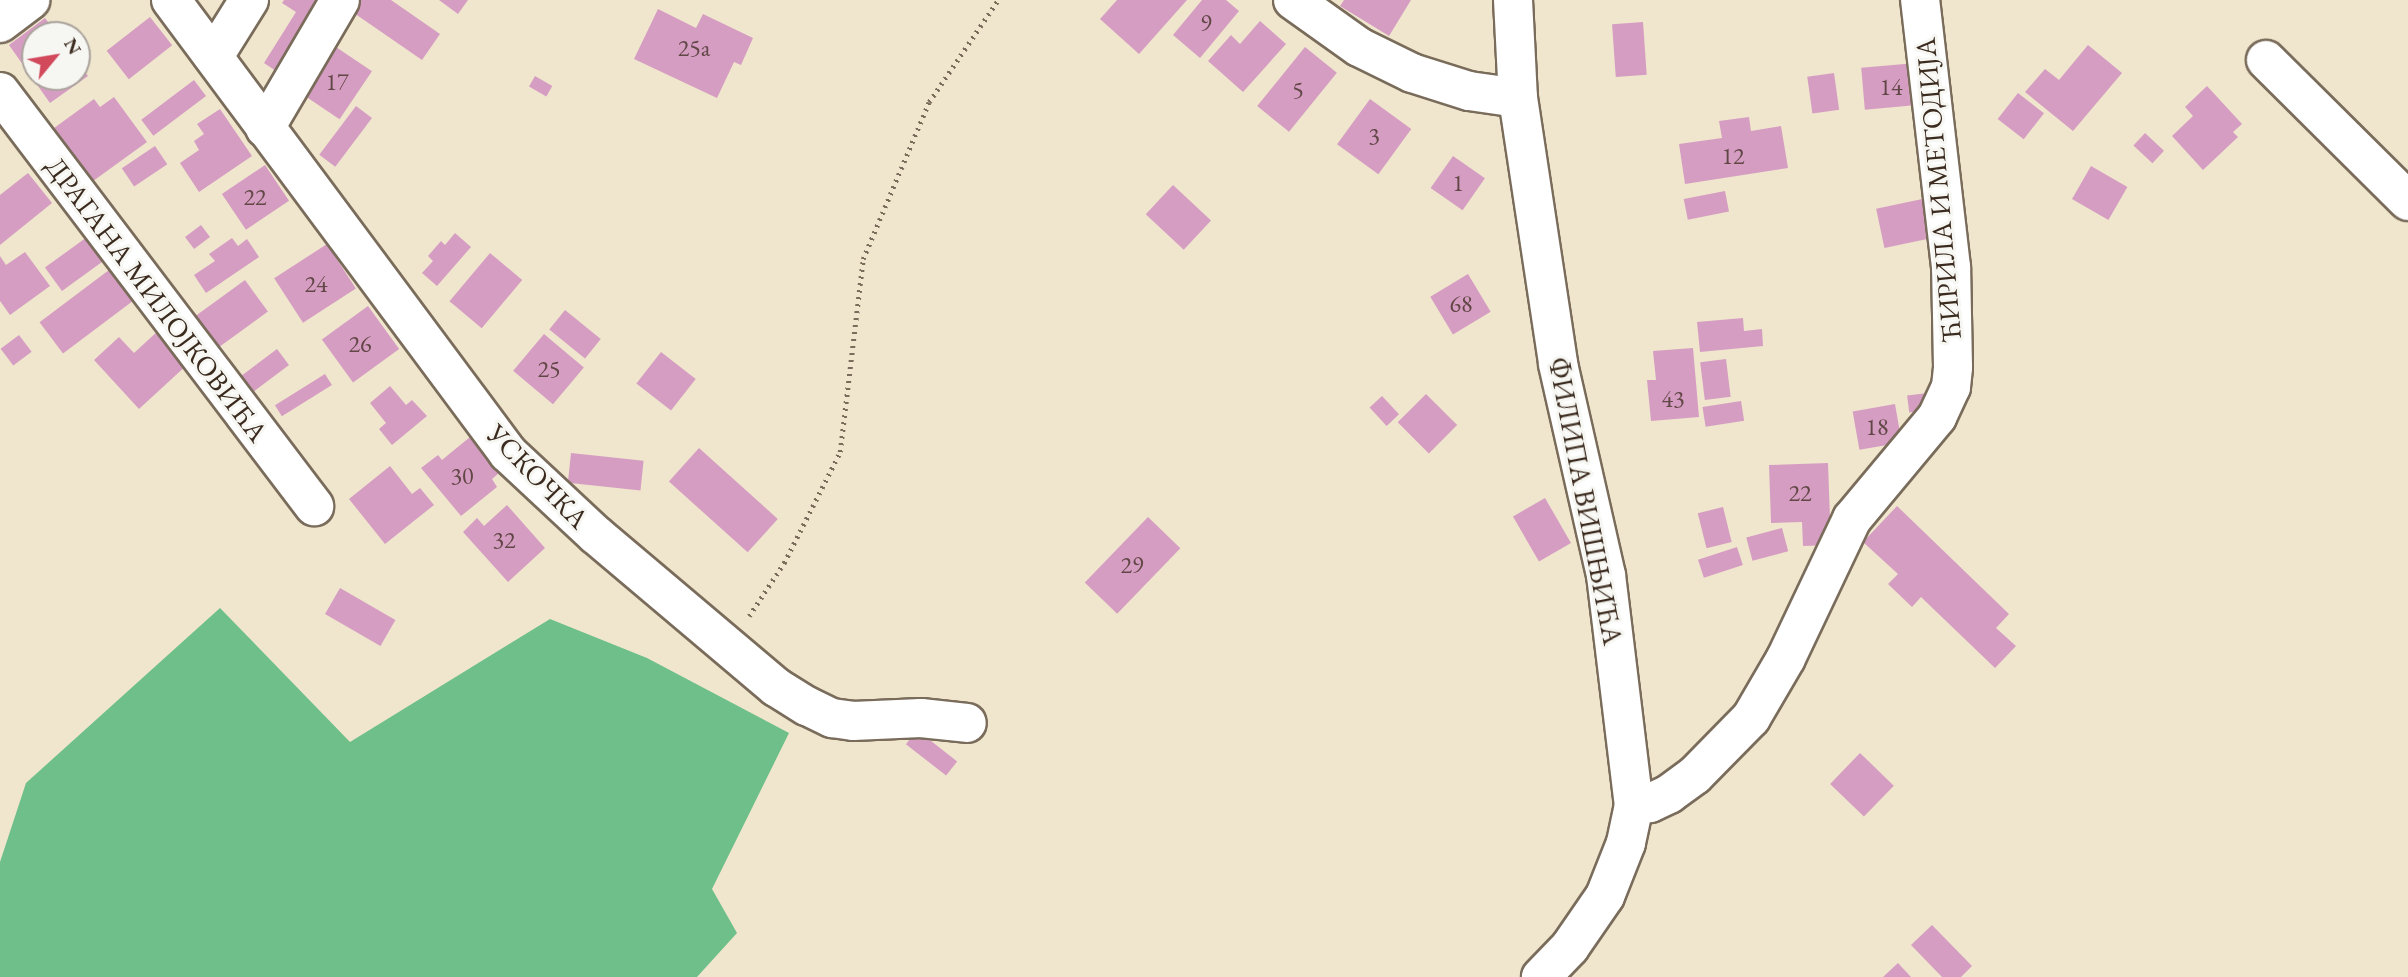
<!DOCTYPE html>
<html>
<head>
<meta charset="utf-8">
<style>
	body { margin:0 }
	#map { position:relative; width:2408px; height:977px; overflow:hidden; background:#efe6cd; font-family:"EB Garamond",serif }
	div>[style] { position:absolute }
	.forest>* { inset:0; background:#6ebf8a }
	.building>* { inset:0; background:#d69dc2; transform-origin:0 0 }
	.path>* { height:4.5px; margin-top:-2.25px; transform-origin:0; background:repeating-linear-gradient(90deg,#7a6c5b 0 2px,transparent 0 7px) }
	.roads { filter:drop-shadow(2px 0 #7a6c5b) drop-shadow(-2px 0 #7a6c5b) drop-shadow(0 2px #7a6c5b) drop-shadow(0 -2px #7a6c5b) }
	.minor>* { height:38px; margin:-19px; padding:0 19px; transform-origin:19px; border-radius:19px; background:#fff }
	span { translate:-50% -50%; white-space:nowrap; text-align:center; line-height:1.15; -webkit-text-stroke:6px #f6f6f2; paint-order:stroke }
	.number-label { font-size:24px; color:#624747 }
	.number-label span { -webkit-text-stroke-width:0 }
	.street-label { font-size:28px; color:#3b2a1e }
	.north { position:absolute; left:21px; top:21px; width:70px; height:70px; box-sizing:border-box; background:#f6f6f2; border:2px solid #aba49d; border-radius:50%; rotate:60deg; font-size:19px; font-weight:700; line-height:28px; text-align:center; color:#3b2a1e }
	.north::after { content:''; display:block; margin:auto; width:24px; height:32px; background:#d1495b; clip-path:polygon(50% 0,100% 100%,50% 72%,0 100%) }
</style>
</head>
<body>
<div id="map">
	<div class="forest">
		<div style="clip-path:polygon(220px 608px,350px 742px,550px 619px,647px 658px,789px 733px,712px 889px,737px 933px,697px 977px,0 977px,0 862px,26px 783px)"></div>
	</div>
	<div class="building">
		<div style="clip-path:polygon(284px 0,330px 0,282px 75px,264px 63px,296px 12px,282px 3px)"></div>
		<div style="clip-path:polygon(358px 0,391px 0,440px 34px,422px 60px,351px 11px)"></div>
		<div style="clip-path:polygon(439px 0,468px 0,458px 14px)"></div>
		<div style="clip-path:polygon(1117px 0,1187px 0,1139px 54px,1100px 19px)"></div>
		<div style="clip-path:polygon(1202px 0,1226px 0,1239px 11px,1200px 58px,1173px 35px)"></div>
		<div style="clip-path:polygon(1344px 0,1411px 0,1389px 36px,1340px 6px)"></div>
		<div style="clip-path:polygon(658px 9px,696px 28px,703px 14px,753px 38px,741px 65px,734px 62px,717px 98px,634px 59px)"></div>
		<div style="left:150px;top:17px;width:36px;height:55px;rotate:52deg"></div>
		<div style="clip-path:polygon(45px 18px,58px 35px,35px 35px,35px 77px,77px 77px,77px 61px,88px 76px,50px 103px,9px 45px)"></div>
		<div style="clip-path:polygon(1260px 21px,1286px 44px,1243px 92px,1208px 61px,1231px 35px,1240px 44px)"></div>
		<div style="left:1643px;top:22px;width:53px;height:31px;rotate:86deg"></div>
		<div style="left:333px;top:45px;width:47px;height:58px;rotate:34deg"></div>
		<div style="clip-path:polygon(2088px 45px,2122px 73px,2073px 131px,2025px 92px,2045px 69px,2059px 80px)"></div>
		<div style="left:1305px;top:47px;width:41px;height:76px;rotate:39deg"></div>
		<div style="left:1916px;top:63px;width:42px;height:55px;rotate:85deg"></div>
		<div style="left:1834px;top:73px;width:37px;height:27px;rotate:82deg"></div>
		<div style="left:535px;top:76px;width:20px;height:12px;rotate:30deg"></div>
		<div style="left:194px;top:80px;width:20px;height:66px;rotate:53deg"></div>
		<div style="clip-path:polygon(2207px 86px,2242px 124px,2233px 132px,2238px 137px,2203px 170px,2172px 136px,2193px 116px,2185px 107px)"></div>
		<div style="left:2018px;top:93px;width:33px;height:33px;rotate:38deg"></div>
		<div style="clip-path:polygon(114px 97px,147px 142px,89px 184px,50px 131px,94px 99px,100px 107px)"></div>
		<div style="left:1370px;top:99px;width:51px;height:56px;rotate:36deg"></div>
		<div style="left:356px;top:106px;width:20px;height:61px;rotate:37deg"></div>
		<div style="clip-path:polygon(220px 109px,252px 156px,199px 192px,180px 163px,199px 150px,194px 141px,204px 134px,197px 124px)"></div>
		<div style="clip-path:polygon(1749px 117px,1751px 131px,1781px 126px,1788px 168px,1685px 184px,1679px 144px,1722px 138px,1719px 121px)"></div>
		<div style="left:2145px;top:133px;width:26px;height:17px;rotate:43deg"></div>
		<div style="left:155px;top:146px;width:22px;height:40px;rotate:56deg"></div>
		<div style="left:1453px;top:156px;width:39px;height:39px;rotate:35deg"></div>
		<div style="left:265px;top:165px;width:43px;height:52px;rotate:56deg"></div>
		<div style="left:2091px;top:166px;width:42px;height:38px;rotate:30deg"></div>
		<div style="clip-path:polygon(28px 173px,52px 203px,0 245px,0 195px)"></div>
		<div style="left:1173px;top:185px;width:52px;height:40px;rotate:43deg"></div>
		<div style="left:1725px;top:191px;width:21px;height:42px;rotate:79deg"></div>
		<div style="left:1927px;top:198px;width:40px;height:52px;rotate:78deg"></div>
		<div style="left:201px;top:225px;width:15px;height:20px;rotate:53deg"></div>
		<div style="clip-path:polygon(455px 233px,471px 247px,437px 286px,422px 273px,433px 261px,428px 256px,441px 241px,445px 245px)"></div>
		<div style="left:87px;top:237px;width:29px;height:52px;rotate:54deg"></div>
		<div style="clip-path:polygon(232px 238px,238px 246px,247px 239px,259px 257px,206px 293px,194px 275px,215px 261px,209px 254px)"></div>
		<div style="left:327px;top:244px;width:53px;height:63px;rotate:57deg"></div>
		<div style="clip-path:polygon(25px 252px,50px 286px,10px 315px,0 301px,0 256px,6px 265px)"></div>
		<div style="left:490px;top:253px;width:42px;height:63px;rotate:40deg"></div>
		<div style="left:113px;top:267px;width:39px;height:92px;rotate:53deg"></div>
		<div style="left:1468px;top:274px;width:44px;height:44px;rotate:59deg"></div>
		<div style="left:245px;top:280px;width:39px;height:62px;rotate:54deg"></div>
		<div style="left:368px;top:306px;width:53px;height:57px;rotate:54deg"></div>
		<div style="left:565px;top:310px;width:46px;height:25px;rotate:39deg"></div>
		<div style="clip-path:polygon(1743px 318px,1744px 331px,1762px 329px,1763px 346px,1700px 352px,1697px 322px)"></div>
		<div style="clip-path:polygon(159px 330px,189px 363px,139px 409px,94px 360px,119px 337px,134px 353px)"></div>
		<div style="left:544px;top:334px;width:52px;height:48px;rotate:40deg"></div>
		<div style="left:19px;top:335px;width:21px;height:23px;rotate:53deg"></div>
		<div style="clip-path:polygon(1693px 348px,1699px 417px,1651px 421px,1647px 380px,1656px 380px,1653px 351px)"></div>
		<div style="left:277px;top:349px;width:20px;height:44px;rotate:53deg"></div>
		<div style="left:661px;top:352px;width:44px;height:40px;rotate:38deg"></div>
		<div style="left:1726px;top:359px;width:38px;height:26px;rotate:83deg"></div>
		<div style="left:325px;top:374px;width:13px;height:59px;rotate:58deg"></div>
		<div style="clip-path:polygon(390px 386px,406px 405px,412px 400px,427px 416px,392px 445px,379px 429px,386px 423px,370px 403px)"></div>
		<div style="left:1928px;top:393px;width:17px;height:21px;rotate:83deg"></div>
		<div style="left:1426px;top:394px;width:44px;height:40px;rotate:45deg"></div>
		<div style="left:1382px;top:396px;width:25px;height:17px;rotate:47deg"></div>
		<div style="left:1741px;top:401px;width:20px;height:39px;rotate:81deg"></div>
		<div style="left:1895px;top:404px;width:39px;height:43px;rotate:80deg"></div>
		<div style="clip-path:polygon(470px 437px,499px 473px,492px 479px,497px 487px,461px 516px,421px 468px,438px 455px,442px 460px)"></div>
		<div style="left:699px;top:448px;width:106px;height:45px;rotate:42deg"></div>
		<div style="left:571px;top:453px;width:73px;height:30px;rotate:6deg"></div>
		<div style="clip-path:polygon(1828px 463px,1831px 545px,1803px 546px,1802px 522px,1771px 523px,1769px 465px)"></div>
		<div style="clip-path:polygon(390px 466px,412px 494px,420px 488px,434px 505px,385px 544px,349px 499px)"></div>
		<div style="left:1545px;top:498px;width:52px;height:37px;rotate:60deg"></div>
		<div style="clip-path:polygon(507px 505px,545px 548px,508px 582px,463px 532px,477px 518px,484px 526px)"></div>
		<div style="clip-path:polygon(1897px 506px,2009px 614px,1996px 628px,2016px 646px,1995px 668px,1921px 597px,1912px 607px,1888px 584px,1898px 574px,1863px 542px)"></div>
		<div style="left:1723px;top:507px;width:36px;height:26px;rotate:76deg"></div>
		<div style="left:1148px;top:517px;width:45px;height:91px;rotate:44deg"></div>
		<div style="left:1782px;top:528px;width:24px;height:37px;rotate:75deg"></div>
		<div style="left:1737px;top:547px;width:19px;height:41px;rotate:72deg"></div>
		<div style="left:340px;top:588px;width:64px;height:30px;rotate:30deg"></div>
		<div style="left:917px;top:730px;width:51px;height:18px;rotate:38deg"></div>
		<div style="left:1860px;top:753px;width:47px;height:43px;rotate:44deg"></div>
		<div style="clip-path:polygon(1932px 925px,1972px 966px,1961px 977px,1942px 977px,1911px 945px)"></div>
		<div style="clip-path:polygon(1898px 963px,1911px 977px,1883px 977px)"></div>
	</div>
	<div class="path">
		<div style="left:749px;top:616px;width:64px;rotate:-56.6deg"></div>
		<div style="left:784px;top:563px;width:124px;rotate:-63.2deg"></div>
		<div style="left:840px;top:452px;width:194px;rotate:-83.2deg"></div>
		<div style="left:863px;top:259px;width:170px;rotate:-67.2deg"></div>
		<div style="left:929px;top:102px;width:123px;rotate:-55.9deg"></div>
	</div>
	<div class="roads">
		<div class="minor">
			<div style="left:171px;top:0;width:565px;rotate:53.35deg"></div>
			<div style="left:508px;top:453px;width:120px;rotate:43deg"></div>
			<div style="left:596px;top:535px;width:236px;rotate:40.2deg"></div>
			<div style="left:776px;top:687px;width:36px;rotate:32deg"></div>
			<div style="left:807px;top:706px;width:28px;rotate:26deg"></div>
			<div style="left:832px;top:718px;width:21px;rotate:8deg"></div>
			<div style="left:853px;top:721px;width:68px;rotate:-2.5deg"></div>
			<div style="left:921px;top:718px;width:46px;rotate:6.2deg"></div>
			<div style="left:1293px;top:0;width:81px;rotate:35.5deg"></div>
			<div style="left:1359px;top:47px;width:59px;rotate:26.1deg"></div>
			<div style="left:1412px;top:73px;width:60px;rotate:17.5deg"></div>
			<div style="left:1469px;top:91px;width:49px;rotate:8.1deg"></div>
			<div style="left:1513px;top:0;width:98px;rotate:87.1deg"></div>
			<div style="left:1518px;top:98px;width:269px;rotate:81.4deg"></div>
			<div style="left:1558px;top:364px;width:216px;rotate:77.2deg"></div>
			<div style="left:1606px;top:575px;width:232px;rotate:83.1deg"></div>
			<div style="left:1634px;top:805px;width:39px;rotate:102deg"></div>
			<div style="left:1626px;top:843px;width:57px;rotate:111.6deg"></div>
			<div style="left:1605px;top:896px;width:62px;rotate:124.5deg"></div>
			<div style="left:1570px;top:947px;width:42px;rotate:134deg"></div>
			<div style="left:0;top:23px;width:38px;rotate:-37deg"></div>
			<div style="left:214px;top:56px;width:66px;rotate:-58deg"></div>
			<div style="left:2266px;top:60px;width:200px;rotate:44.8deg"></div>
			<div style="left:0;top:92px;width:520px;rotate:52.82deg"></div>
			<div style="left:265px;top:128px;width:148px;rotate:-59.6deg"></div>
			<div style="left:1634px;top:805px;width:16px;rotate:-7deg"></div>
			<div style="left:1650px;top:803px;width:21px;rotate:-25deg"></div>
			<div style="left:1669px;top:794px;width:32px;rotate:-36deg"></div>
			<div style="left:1695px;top:775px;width:80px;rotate:-45.5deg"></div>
			<div style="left:1751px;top:718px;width:69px;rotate:-59.7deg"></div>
			<div style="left:1786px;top:658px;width:154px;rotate:-64.6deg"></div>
			<div style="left:1852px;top:519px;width:133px;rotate:-50.2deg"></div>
			<div style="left:1937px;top:417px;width:33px;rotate:-65deg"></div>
			<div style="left:1951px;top:387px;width:20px;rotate:-84deg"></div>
			<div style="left:1953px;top:367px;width:100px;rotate:-91.1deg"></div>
			<div style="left:1951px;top:267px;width:269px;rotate:-96.6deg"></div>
		</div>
	</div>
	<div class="number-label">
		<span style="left:1206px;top:23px">9</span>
		<span style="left:694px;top:48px">25a</span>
		<span style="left:337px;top:82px">17</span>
		<span style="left:1891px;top:87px">14</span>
		<span style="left:1298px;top:90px">5</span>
		<span style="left:1374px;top:136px">3</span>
		<span style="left:1733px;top:156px">12</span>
		<span style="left:1458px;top:183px">1</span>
		<span style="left:255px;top:197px">22</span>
		<span style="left:316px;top:284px">24</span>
		<span style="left:1461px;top:304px">68</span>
		<span style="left:360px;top:344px">26</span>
		<span style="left:549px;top:369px">25</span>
		<span style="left:1673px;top:399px">43</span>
		<span style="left:1877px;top:427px">18</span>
		<span style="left:462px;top:476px">30</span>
		<span style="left:1800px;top:493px">22</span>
		<span style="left:504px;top:540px">32</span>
		<span style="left:1132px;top:565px">29</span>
	</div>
	<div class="street-label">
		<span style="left:1938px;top:190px;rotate:-95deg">ЋИРИЛА И МЕТОДИЈА</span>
		<span style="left:157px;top:299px;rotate:53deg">ДРАГАНА МИЛОЈКОВИЋА</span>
		<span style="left:538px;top:476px;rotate:46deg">УСКОЧКА</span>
		<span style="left:1586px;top:501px;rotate:79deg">ФИЛИПА ВИШЊИЋА</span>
	</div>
	<div class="north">N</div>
</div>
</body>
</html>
